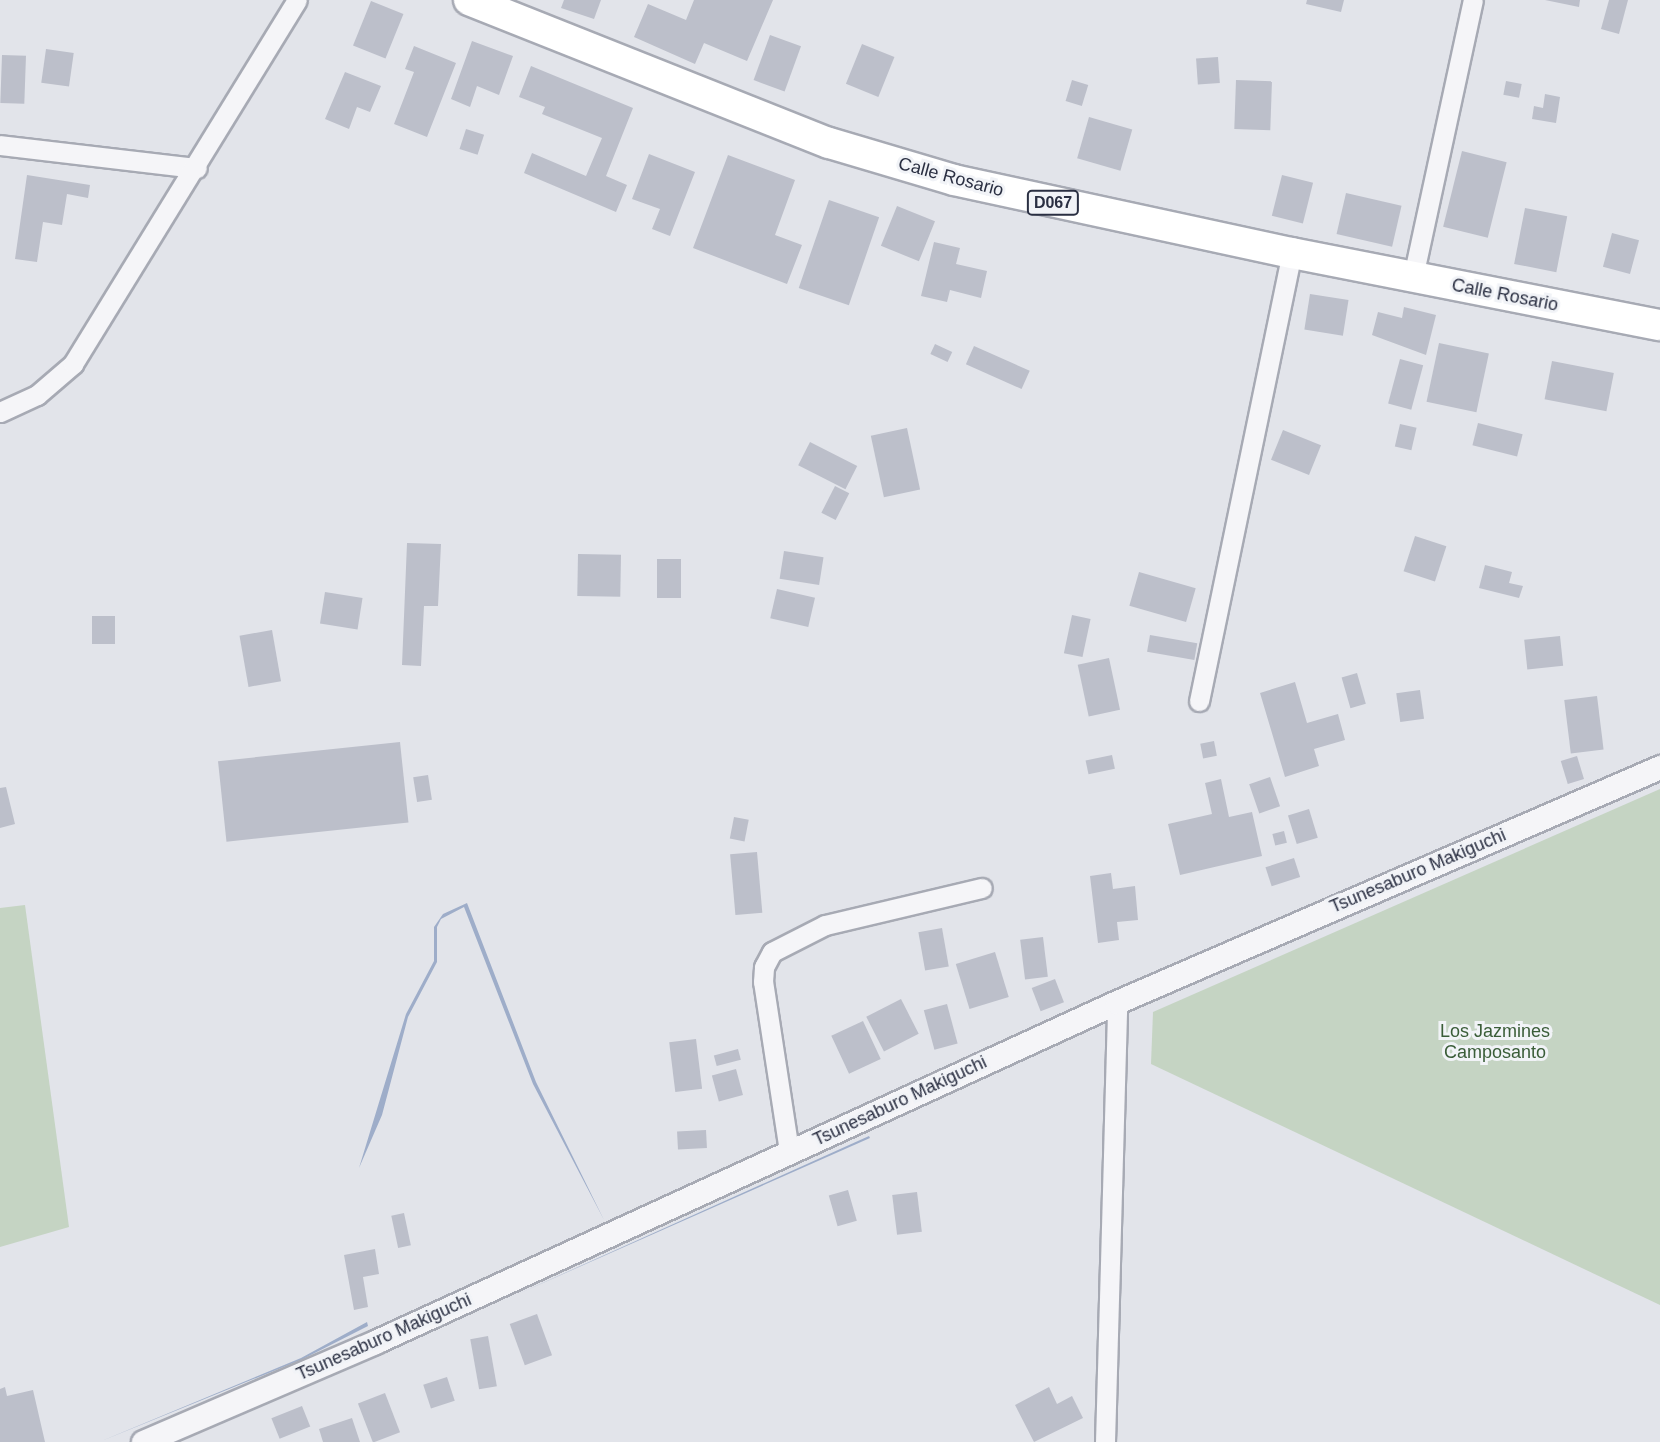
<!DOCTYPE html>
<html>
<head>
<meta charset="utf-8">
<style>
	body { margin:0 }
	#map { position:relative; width:1660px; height:1442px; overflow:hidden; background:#e2e4ea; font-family:Helvetica,sans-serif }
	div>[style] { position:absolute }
	.green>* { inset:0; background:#c5d4c3 }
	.water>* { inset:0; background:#9eadc9 }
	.building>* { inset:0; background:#bcbfca; transform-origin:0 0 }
	.roads { filter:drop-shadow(2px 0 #a7aab4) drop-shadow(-2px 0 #a7aab4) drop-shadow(0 2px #a7aab4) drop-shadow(0 -2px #a7aab4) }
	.minor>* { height:19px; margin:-9.5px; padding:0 9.5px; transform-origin:9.5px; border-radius:9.5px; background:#f5f5f8 }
	.tertiary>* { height:23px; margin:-11.5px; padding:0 11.5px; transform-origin:11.5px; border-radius:11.5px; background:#f5f5f8 }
	.primary>* { height:30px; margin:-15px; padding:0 15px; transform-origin:15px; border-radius:15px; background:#fff }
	span { translate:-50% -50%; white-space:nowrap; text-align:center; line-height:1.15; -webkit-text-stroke:6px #f1f3f7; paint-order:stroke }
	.shield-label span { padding:2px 5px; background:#f1f3f7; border:2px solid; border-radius:5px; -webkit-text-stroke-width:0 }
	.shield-label { font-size:16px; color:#2a2f42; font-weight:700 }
	.street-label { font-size:18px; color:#2a2f42 }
	.park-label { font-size:18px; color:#3a5d38 }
</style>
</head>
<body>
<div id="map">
	<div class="green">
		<div style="clip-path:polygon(1660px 789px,1660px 1305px,1151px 1064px,1153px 1012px)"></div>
		<div style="clip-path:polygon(25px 905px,69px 1227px,0 1247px,0 908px)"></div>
	</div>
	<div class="water">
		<div style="clip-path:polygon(467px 903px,536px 1082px,604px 1220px,533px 1084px,464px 907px,441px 919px,437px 927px,437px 962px,408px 1017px,382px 1115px,359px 1168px,406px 1014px,434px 961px,434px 927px,443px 914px)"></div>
		<div style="clip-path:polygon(869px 1136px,870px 1138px,518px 1294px)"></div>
		<div style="clip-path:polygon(367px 1322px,368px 1326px,303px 1359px,99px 1442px,301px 1358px)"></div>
	</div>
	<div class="building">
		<div style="clip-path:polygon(564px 0,601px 0,594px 19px,561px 8px)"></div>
		<div style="clip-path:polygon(694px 0,773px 0,747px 61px,704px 43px,695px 64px,634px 37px,648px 4px,686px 20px)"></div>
		<div style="clip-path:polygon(1307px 0,1344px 0,1341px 12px,1306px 4px)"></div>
		<div style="clip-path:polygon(1545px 0,1580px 0,1579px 7px)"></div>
		<div style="clip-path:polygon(1609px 0,1628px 0,1619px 34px,1601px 29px)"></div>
		<div style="left:371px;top:1px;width:35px;height:48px;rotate:22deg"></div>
		<div style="left:770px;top:35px;width:33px;height:48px;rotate:20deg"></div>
		<div style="clip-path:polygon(472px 41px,513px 56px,499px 95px,477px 86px,470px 107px,451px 99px)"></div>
		<div style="left:862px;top:44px;width:35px;height:43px;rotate:22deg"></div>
		<div style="clip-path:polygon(414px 46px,456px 63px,427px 137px,394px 124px,414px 72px,405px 69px)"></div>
		<div style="left:46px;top:49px;width:28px;height:34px;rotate:8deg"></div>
		<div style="left:2px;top:55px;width:24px;height:48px;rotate:2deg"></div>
		<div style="left:1218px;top:57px;width:26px;height:22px;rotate:86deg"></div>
		<div style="clip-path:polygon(531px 66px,633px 108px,606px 176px,627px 185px,616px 212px,524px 173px,532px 153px,586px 176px,602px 138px,542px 114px,545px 107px,519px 97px)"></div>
		<div style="clip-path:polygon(345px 72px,381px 86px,370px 112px,357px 107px,349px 129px,325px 119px)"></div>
		<div style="left:1072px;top:80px;width:17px;height:22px;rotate:17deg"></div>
		<div style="left:1236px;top:80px;width:36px;height:49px;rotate:2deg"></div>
		<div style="left:1506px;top:81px;width:16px;height:14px;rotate:11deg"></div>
		<div style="clip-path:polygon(1545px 94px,1560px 97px,1556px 123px,1532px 119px,1534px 106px,1543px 108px)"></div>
		<div style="left:1089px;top:117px;width:45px;height:43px;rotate:16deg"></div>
		<div style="left:466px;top:129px;width:19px;height:21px;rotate:18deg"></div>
		<div style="left:1462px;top:151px;width:46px;height:78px;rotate:14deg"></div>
		<div style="clip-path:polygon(649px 154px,695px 172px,670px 236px,652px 229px,660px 209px,632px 199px)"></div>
		<div style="clip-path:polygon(728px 155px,795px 180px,775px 235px,802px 245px,787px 284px,693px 248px)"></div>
		<div style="clip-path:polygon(27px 175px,90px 185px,88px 198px,67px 194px,62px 225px,43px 222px,37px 262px,15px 259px)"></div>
		<div style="left:1282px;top:175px;width:32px;height:42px;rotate:14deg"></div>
		<div style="left:1346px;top:193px;width:57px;height:42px;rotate:13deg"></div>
		<div style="left:829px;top:200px;width:53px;height:93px;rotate:19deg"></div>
		<div style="left:897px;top:206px;width:41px;height:43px;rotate:22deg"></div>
		<div style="left:1525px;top:208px;width:43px;height:57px;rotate:11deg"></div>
		<div style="left:1612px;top:233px;width:28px;height:35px;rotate:15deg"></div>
		<div style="clip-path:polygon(934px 242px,960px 248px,956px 264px,987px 271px,981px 298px,950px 290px,947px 302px,921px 296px)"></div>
		<div style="left:1310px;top:294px;width:39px;height:36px;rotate:9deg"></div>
		<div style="clip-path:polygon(1404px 307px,1436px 315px,1426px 355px,1372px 335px,1378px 312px,1402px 318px)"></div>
		<div style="left:1439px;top:343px;width:51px;height:60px;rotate:12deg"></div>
		<div style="left:935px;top:344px;width:19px;height:11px;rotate:25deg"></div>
		<div style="left:974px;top:346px;width:61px;height:20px;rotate:24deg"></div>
		<div style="left:1400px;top:359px;width:24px;height:46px;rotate:15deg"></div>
		<div style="left:1552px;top:361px;width:63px;height:39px;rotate:11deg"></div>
		<div style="left:1478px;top:423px;width:46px;height:23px;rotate:14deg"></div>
		<div style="left:1400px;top:424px;width:17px;height:23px;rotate:13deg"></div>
		<div style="left:907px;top:428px;width:63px;height:37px;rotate:78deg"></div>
		<div style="left:1283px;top:430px;width:41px;height:32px;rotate:22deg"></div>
		<div style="left:810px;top:442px;width:53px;height:26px;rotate:27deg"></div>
		<div style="left:835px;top:486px;width:16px;height:30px;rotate:27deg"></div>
		<div style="left:1415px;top:536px;width:33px;height:37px;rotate:18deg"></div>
		<div style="clip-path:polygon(407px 543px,441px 544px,438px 606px,424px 606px,421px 666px,402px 665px)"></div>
		<div style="left:784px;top:551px;width:40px;height:28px;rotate:9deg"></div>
		<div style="left:578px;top:554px;width:43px;height:42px;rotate:1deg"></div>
		<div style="left:657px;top:559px;width:24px;height:39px"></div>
		<div style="clip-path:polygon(1485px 565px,1512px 572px,1509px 583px,1523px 586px,1519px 598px,1479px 588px)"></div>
		<div style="left:1139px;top:572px;width:59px;height:35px;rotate:16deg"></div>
		<div style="left:777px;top:589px;width:39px;height:30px;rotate:13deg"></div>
		<div style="left:325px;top:592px;width:38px;height:32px;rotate:9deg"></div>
		<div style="left:1072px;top:615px;width:19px;height:39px;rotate:12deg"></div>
		<div style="left:92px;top:616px;width:23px;height:28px"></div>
		<div style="left:272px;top:630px;width:52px;height:33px;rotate:80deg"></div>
		<div style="left:1150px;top:635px;width:48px;height:17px;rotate:10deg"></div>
		<div style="left:1560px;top:636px;width:30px;height:36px;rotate:84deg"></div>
		<div style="left:1109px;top:658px;width:53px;height:32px;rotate:78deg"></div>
		<div style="left:1357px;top:673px;width:32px;height:16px;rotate:74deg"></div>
		<div style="clip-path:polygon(1295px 682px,1307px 723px,1338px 714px,1345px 740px,1314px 749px,1319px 766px,1285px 777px,1260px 693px)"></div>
		<div style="left:1420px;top:690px;width:29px;height:24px;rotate:82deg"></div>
		<div style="left:1597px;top:696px;width:54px;height:33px;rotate:83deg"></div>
		<div style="left:1214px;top:741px;width:15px;height:14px;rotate:79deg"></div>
		<div style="left:400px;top:742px;width:81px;height:183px;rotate:84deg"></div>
		<div style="left:1112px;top:755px;width:14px;height:27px;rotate:78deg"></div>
		<div style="left:1577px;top:756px;width:24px;height:17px;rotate:73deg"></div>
		<div style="left:428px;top:775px;width:25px;height:15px;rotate:81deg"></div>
		<div style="left:1270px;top:777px;width:31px;height:22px;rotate:71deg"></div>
		<div style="clip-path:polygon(1221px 779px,1229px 817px,1252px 812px,1262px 856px,1180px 875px,1168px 824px,1212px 814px,1205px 783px)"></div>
		<div style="clip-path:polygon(6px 787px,15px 824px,0 828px,0 788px)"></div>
		<div style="left:1309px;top:809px;width:30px;height:22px;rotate:73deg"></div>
		<div style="left:734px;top:817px;width:15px;height:22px;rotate:11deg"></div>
		<div style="left:1284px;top:831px;width:12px;height:12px;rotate:76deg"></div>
		<div style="left:757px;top:852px;width:61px;height:27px;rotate:85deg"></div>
		<div style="left:1294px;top:858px;width:20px;height:30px;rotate:72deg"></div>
		<div style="clip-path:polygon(1111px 873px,1113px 889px,1135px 886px,1138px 920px,1117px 922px,1119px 940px,1098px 943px,1090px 876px)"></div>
		<div style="left:942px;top:928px;width:39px;height:24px;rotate:80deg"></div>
		<div style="left:1043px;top:937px;width:40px;height:23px;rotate:83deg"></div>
		<div style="left:995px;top:952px;width:47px;height:41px;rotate:73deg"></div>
		<div style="left:1055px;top:979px;width:25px;height:25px;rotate:69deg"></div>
		<div style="left:901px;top:999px;width:39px;height:39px;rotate:63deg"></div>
		<div style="left:947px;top:1004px;width:41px;height:24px;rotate:75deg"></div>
		<div style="left:863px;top:1021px;width:42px;height:35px;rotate:65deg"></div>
		<div style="left:696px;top:1039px;width:50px;height:27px;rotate:83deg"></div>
		<div style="left:738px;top:1049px;width:11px;height:25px;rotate:75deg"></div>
		<div style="left:736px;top:1069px;width:27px;height:25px;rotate:75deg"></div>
		<div style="left:706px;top:1130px;width:18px;height:29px;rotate:87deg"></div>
		<div style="left:848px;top:1190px;width:32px;height:20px;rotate:74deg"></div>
		<div style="left:917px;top:1192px;width:40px;height:25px;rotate:83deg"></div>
		<div style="left:404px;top:1213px;width:33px;height:13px;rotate:78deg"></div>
		<div style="clip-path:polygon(375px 1249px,379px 1274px,363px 1277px,368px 1307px,354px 1310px,344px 1255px)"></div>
		<div style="left:537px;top:1314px;width:44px;height:29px;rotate:70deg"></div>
		<div style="left:488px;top:1336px;width:51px;height:18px;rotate:80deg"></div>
		<div style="left:447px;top:1377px;width:25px;height:25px;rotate:72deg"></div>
		<div style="clip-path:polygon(5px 1387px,7px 1396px,33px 1390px,45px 1442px,0 1442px,0 1389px)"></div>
		<div style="clip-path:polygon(1049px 1387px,1057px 1404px,1072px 1396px,1083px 1418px,1034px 1442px,1015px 1405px)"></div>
		<div style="left:385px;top:1393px;width:42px;height:29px;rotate:69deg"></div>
		<div style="left:302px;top:1406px;width:22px;height:33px;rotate:68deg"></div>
		<div style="clip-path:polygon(352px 1418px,360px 1442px,323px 1442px,319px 1429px)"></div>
	</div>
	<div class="roads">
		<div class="minor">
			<div style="left:0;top:145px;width:198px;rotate:6.7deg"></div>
			<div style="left:1413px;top:277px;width:283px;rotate:-77.8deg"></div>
			<div style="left:0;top:412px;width:41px;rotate:-24.7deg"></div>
			<div style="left:37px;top:395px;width:48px;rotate:-40.7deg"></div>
			<div style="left:73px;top:364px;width:427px;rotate:-58.4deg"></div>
			<div style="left:1199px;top:701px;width:458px;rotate:-78.3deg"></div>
			<div style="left:789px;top:1151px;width:171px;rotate:-98.7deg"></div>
			<div style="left:763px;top:982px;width:15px;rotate:-86deg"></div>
			<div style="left:764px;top:967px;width:17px;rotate:-62deg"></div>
			<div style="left:772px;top:952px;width:59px;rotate:-27deg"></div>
			<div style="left:825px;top:925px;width:161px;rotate:-13.3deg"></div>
			<div style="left:1105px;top:1442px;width:440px;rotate:-88.4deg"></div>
		</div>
		<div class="tertiary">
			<div style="left:143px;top:1442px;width:253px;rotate:-23.3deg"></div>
			<div style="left:375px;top:1342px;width:816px;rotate:-24.62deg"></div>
			<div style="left:1117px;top:1002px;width:592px;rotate:-23.4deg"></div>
		</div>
		<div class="primary">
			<div style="left:469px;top:0;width:387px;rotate:21.7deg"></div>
			<div style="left:829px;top:143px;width:130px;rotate:16.5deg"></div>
			<div style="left:954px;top:180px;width:346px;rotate:12.2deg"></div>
			<div style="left:1292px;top:253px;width:375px;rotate:11.1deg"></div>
		</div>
	</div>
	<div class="shield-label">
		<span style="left:1053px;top:203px">D067</span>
	</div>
	<div class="street-label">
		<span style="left:951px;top:177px;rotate:15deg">Calle Rosario</span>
		<span style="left:1505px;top:295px;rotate:11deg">Calle Rosario</span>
		<span style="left:1418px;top:871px;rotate:-23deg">Tsunesaburo Makiguchi</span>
		<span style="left:900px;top:1101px;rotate:-25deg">Tsunesaburo Makiguchi</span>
		<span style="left:384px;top:1337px;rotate:-24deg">Tsunesaburo Makiguchi</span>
	</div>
	<div class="park-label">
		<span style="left:1495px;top:1042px">Los Jazmines<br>Camposanto</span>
	</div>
</div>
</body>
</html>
